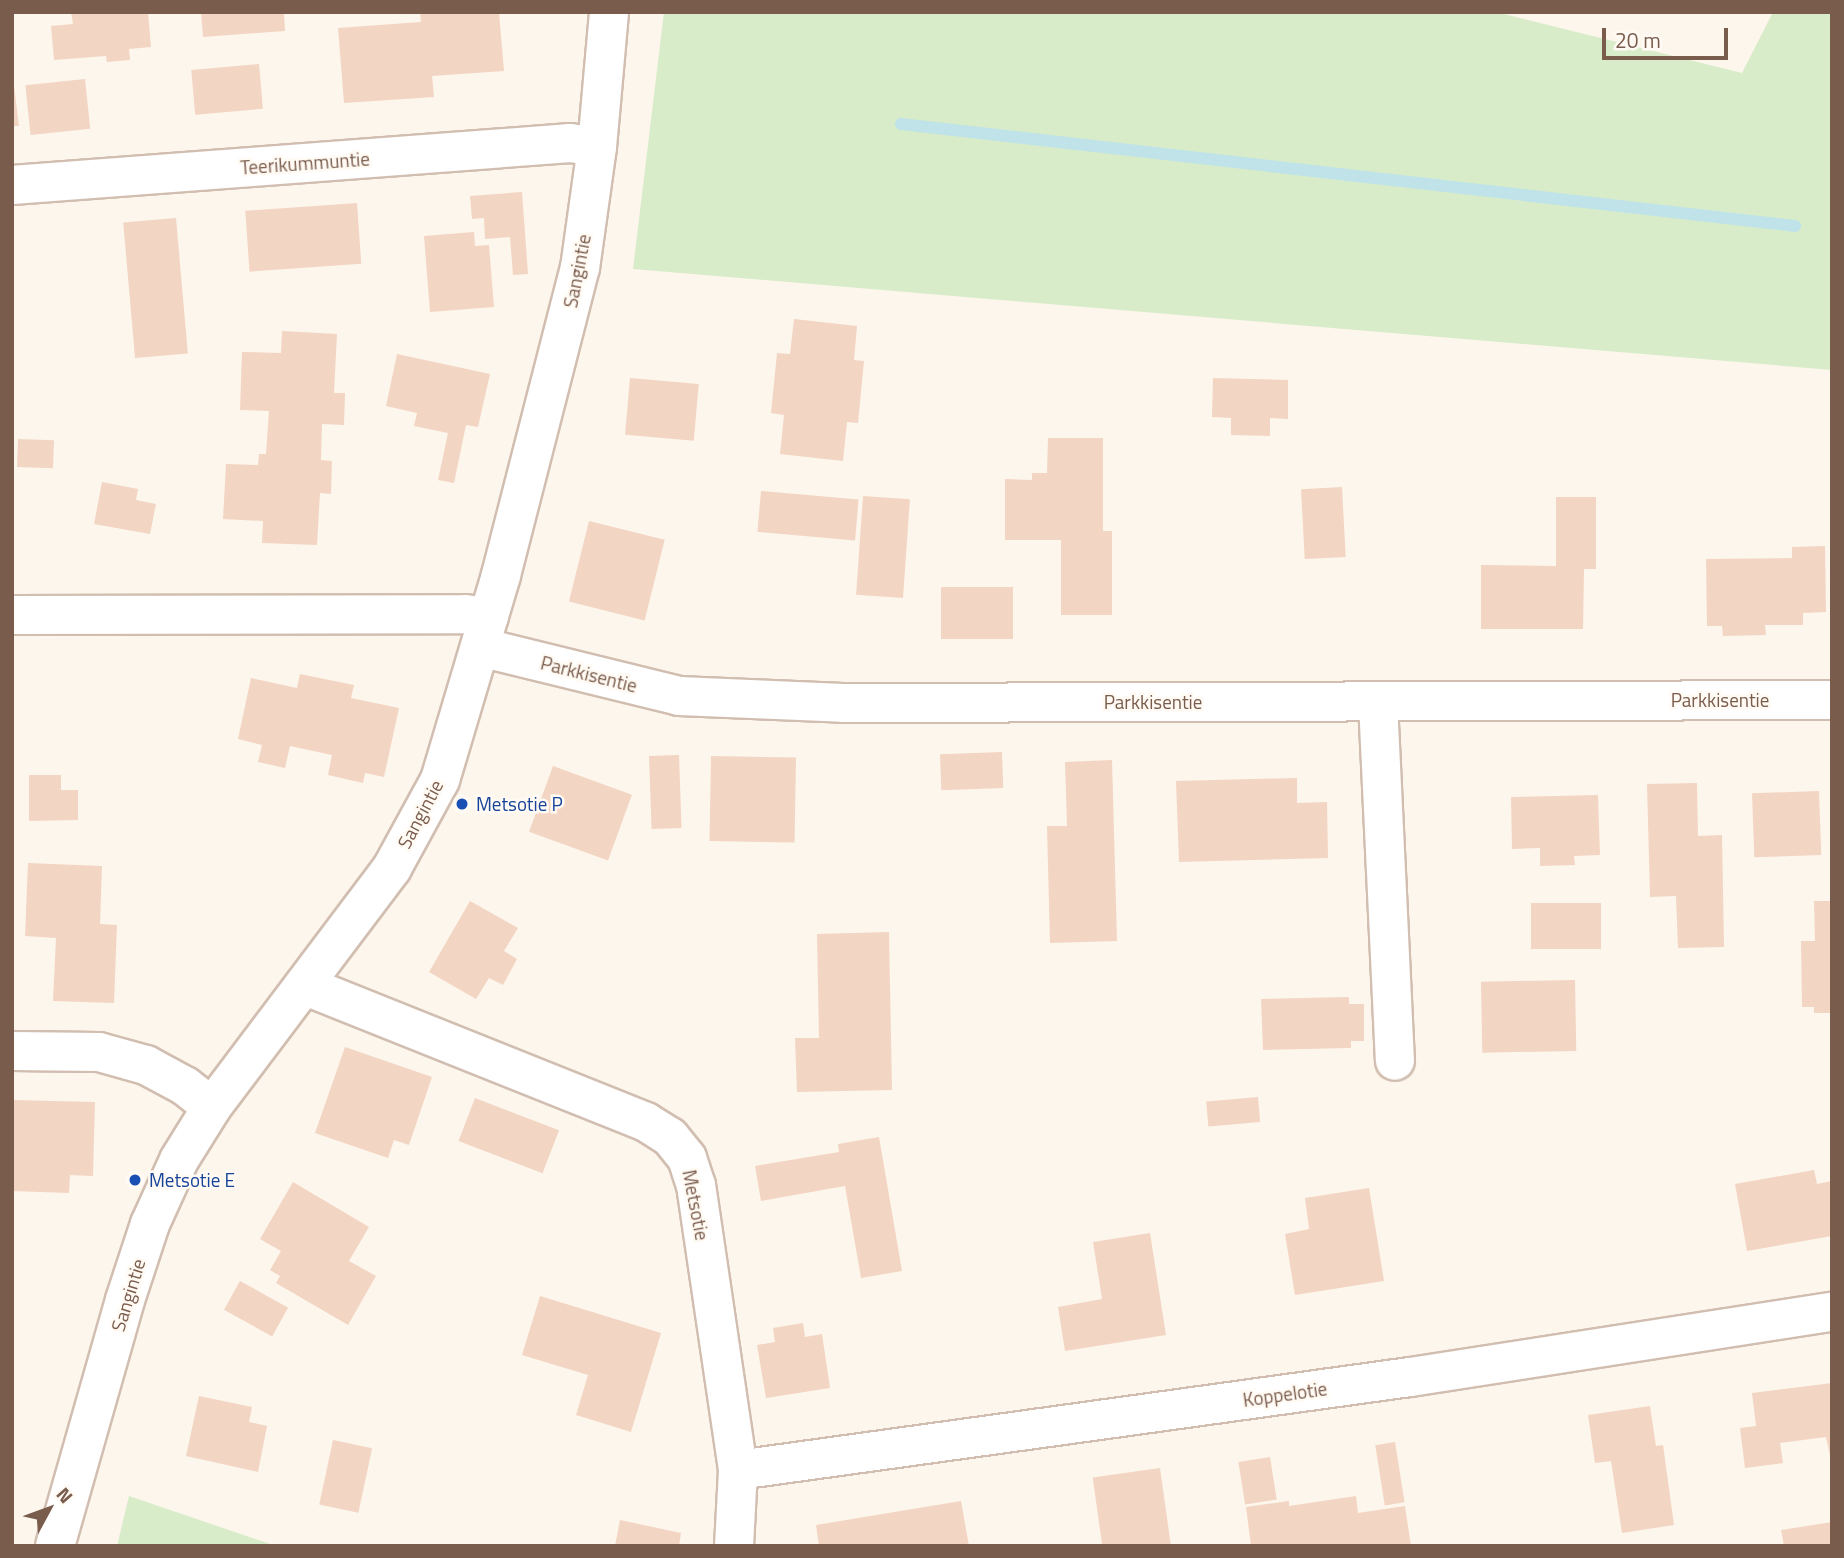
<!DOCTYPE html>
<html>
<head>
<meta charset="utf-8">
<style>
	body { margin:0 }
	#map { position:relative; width:1844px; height:1558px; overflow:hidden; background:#fdf6ec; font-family:"Titillium Web",sans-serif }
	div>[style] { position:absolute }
	.green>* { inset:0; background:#d8ecc9 }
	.stream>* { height:12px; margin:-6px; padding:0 6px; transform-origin:6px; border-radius:6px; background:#bfe3e8 }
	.building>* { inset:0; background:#f3d5c3; transform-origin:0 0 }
	.roads { filter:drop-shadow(2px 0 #d1beb0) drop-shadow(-2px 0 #d1beb0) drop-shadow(0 2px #d1beb0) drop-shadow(0 -2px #d1beb0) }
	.minor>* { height:38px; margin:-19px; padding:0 19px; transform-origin:19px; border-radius:19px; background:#fff }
	.dots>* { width:19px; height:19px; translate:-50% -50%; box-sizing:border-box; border:4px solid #fffaf3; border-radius:50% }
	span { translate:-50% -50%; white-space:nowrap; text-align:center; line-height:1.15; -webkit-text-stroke:5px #fffaf3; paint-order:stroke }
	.street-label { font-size:19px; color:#7a5c4d }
	.transit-label { font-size:19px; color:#164399 }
	.left { translate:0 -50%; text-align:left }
	.frame { position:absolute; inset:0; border:14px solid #7a5c4d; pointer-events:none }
	.north { position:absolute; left:14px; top:1474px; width:70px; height:70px; -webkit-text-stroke:5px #fffaf3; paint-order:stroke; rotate:49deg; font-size:19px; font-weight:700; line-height:28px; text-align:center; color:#7a5c4d }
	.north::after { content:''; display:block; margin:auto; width:24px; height:32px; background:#7a5c4d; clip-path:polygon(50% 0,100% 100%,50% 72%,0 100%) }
	.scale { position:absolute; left:1602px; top:28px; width:126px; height:32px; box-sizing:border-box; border:4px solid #7a5c4d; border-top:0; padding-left:9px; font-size:21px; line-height:24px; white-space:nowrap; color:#7a5c4d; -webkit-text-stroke:5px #fffaf3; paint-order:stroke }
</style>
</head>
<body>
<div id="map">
	<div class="green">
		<div style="clip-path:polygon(664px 12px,1496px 12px,1742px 73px,1773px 12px,1832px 12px,1832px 370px,633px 269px)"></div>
		<div style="clip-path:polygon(129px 1496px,276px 1546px,117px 1546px)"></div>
	</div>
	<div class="stream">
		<div style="left:901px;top:124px;width:900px;rotate:6.51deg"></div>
	</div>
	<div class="building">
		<div style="clip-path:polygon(71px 12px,148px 12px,151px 47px,129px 49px,130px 60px,107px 62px,106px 56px,54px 60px,51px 26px,73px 24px)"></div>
		<div style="clip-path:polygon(201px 12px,284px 12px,285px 31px,203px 37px)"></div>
		<div style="clip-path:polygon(420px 12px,499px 12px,504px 71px,432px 76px,434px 97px,344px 103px,338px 28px,421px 22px)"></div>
		<div style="left:259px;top:64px;width:45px;height:68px;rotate:85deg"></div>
		<div style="clip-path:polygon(12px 70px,19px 126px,12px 126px)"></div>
		<div style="left:85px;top:79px;width:50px;height:60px;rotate:84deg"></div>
		<div style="clip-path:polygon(522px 192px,528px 274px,513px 275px,510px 237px,485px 239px,484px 218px,472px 219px,470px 196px)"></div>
		<div style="left:357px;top:203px;width:61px;height:112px;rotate:86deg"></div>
		<div style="left:176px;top:218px;width:136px;height:53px;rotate:85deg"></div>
		<div style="clip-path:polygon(474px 232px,475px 246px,489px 245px,494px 307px,430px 312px,424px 236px)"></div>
		<div style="clip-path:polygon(794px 319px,857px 326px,854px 360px,864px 361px,858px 423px,847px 422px,843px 461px,780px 454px,784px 415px,771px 413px,777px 353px,790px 354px)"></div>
		<div style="clip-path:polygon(282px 331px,337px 334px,334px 393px,345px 393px,344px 425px,322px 424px,321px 460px,332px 461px,331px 494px,320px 493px,317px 545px,262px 543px,263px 521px,223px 519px,226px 464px,258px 465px,259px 454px,266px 454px,269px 411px,240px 410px,242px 352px,281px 353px)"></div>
		<div style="clip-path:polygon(397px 354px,490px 374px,478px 427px,466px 425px,454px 483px,438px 480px,448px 433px,414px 426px,417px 413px,386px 406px)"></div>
		<div style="left:630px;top:378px;width:69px;height:57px;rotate:5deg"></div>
		<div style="clip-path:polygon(1213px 378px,1288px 380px,1288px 419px,1270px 418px,1270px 436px,1231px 435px,1231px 418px,1212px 417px)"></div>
		<div style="clip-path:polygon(1048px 438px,1103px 438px,1103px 531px,1112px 531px,1112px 615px,1061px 615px,1061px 540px,1005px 540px,1005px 479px,1032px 480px,1032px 473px,1047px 473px)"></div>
		<div style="left:18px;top:439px;width:36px;height:28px;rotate:2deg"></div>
		<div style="clip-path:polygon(102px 482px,138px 489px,136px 500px,156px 504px,150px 534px,94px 524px)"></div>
		<div style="left:1342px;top:487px;width:70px;height:41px;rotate:87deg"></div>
		<div style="left:761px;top:491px;width:98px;height:41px;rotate:5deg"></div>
		<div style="left:863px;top:496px;width:47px;height:99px;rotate:4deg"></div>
		<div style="clip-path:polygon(1556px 497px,1596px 497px,1596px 569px,1584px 569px,1583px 629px,1481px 629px,1481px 565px,1556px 566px)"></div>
		<div style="left:589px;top:521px;width:78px;height:83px;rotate:14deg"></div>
		<div style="clip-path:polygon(1825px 546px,1826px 612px,1803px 613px,1803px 625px,1765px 625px,1766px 635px,1723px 636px,1722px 626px,1707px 626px,1706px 559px,1792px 558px,1792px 547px)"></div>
		<div style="left:941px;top:587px;width:72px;height:52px"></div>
		<div style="clip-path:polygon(300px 674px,354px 685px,351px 698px,399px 708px,384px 777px,365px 773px,363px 783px,328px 775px,332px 755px,290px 746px,285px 768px,258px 762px,262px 745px,238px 739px,251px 678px,297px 688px)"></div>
		<div style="left:1002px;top:752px;width:36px;height:62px;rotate:88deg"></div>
		<div style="left:679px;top:755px;width:73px;height:30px;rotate:88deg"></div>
		<div style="left:711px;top:756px;width:85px;height:85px;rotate:1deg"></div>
		<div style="clip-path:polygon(1112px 760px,1117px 941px,1050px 943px,1047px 826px,1067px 826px,1065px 762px)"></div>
		<div style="left:553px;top:766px;width:84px;height:70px;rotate:20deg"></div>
		<div style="clip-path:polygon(29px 775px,61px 775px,61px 790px,78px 790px,78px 820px,29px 821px)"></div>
		<div style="clip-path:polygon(1297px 778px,1297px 803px,1327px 802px,1328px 858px,1179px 862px,1176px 781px)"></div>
		<div style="clip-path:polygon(1697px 783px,1698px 836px,1722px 835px,1724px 947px,1678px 948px,1676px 896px,1650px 897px,1647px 784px)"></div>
		<div style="left:1819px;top:791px;width:64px;height:67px;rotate:88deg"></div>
		<div style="clip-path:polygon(1598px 795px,1600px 855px,1574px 856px,1575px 865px,1540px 866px,1540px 848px,1512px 849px,1511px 797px)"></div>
		<div style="clip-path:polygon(28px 863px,102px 866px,100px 924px,117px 925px,114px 1003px,53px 1001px,56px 938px,25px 936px)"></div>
		<div style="clip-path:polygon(470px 901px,518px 928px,504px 951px,517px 959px,503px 985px,489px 978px,476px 999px,429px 972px)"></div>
		<div style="clip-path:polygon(1814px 901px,1832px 901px,1832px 1013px,1814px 1013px,1814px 1007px,1802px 1007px,1801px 941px,1815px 941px)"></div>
		<div style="left:1531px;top:903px;width:70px;height:46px"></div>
		<div style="clip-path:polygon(889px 932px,892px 1090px,797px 1092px,795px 1038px,819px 1038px,817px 934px)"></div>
		<div style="left:1575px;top:980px;width:71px;height:94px;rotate:89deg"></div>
		<div style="clip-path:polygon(1349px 997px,1349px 1004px,1364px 1004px,1364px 1041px,1351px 1041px,1351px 1048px,1263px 1050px,1261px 999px)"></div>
		<div style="clip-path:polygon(345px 1047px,432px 1077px,409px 1145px,394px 1140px,388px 1158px,315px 1133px)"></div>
		<div style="left:1258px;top:1097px;width:25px;height:52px;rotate:85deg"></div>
		<div style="left:475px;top:1098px;width:90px;height:46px;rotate:21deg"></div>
		<div style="clip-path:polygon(12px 1100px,95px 1102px,93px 1176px,70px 1175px,69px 1193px,12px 1191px)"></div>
		<div style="clip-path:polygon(879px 1137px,902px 1271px,861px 1278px,845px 1186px,761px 1201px,755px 1166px,839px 1152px,838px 1144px)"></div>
		<div style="clip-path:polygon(1814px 1170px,1817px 1184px,1832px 1181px,1832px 1236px,1747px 1251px,1735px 1184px)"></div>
		<div style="clip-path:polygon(293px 1182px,369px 1227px,349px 1261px,376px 1276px,348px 1325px,276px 1283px,280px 1276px,270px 1270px,281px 1251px,260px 1239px)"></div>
		<div style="clip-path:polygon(1369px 1188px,1384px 1281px,1295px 1295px,1285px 1234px,1309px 1229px,1305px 1198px)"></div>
		<div style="clip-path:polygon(1150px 1233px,1166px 1335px,1065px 1351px,1058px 1307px,1102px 1299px,1093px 1242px)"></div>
		<div style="left:240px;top:1281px;width:55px;height:33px;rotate:29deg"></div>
		<div style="clip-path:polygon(540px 1296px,661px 1333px,631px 1432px,576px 1415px,588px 1375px,522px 1355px)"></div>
		<div style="clip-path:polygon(803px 1323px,805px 1337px,822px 1334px,830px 1388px,766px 1398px,757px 1345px,775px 1342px,773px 1328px)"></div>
		<div style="clip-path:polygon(1832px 1383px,1832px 1465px,1826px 1437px,1780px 1443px,1783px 1463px,1745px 1468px,1740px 1428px,1756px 1426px,1752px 1393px)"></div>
		<div style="clip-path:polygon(199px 1396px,252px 1407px,249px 1422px,267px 1426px,258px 1472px,186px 1456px)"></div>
		<div style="clip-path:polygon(1650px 1406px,1656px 1446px,1663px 1445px,1674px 1525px,1622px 1533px,1611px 1461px,1595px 1463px,1588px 1415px)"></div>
		<div style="left:333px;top:1440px;width:40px;height:66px;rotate:12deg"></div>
		<div style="left:1395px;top:1442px;width:61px;height:20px;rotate:81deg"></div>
		<div style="left:1270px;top:1457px;width:43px;height:32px;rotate:81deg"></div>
		<div style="left:1160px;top:1468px;width:79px;height:68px;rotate:82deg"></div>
		<div style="clip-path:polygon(1356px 1496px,1358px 1513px,1405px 1506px,1411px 1546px,1251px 1546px,1246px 1507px,1289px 1501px,1289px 1506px)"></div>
		<div style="clip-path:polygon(961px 1501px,969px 1546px,819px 1546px,816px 1525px)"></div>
		<div style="clip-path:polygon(620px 1520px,681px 1533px,679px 1546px,615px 1546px)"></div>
		<div style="clip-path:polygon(1832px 1522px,1832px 1546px,1784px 1546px,1781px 1530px)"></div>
	</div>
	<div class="roads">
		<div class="minor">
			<div style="left:12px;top:185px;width:560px;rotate:-4.3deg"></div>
			<div style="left:570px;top:143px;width:27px;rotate:8deg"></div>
			<div style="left:12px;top:615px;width:453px;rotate:-0.1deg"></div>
			<div style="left:465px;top:614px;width:24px;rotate:7deg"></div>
			<div style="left:480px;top:647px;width:205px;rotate:13.8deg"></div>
			<div style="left:679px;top:696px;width:164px;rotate:2.4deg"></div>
			<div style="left:843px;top:703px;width:989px;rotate:-0.17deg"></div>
			<div style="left:1378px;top:702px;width:359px;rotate:87.3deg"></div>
			<div style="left:306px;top:986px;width:366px;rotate:21.8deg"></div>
			<div style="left:646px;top:1122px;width:28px;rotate:32deg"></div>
			<div style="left:670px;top:1137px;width:27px;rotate:51deg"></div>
			<div style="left:687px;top:1158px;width:28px;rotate:72deg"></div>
			<div style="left:696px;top:1185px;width:288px;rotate:81.6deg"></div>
			<div style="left:738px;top:1470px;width:76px;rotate:93deg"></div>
			<div style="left:12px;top:1051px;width:87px;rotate:0.7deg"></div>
			<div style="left:99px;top:1052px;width:49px;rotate:15.5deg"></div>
			<div style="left:146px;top:1065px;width:44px;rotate:28.3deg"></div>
			<div style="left:185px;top:1086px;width:34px;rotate:38deg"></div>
			<div style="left:738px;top:1470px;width:678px;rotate:-7.88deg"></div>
			<div style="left:1410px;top:1377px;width:427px;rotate:-8.8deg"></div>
			<div style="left:55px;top:1546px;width:256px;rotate:-74.1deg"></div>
			<div style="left:125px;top:1300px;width:80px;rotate:-71.8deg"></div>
			<div style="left:150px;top:1224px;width:70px;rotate:-65.6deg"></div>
			<div style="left:179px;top:1160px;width:62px;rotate:-58.1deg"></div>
			<div style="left:212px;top:1107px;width:299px;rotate:-53deg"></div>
			<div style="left:392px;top:868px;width:100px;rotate:-61.4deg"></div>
			<div style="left:440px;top:780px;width:214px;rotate:-73.4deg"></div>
			<div style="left:501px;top:575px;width:317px;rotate:-75.6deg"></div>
			<div style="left:580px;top:268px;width:122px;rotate:-82deg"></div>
			<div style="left:597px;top:147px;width:136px;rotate:-84.9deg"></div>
		</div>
	</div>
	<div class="dots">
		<div style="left:462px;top:804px;background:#1a4fb4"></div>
		<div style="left:135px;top:1180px;background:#1a4fb4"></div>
	</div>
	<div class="street-label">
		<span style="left:305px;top:163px;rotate:-4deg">Teerikummuntie</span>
		<span style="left:577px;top:271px;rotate:-79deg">Sangintie</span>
		<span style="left:589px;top:674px;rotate:14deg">Parkkisentie</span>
		<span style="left:1720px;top:700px">Parkkisentie</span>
		<span style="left:1153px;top:702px">Parkkisentie</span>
		<span style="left:420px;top:814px;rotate:-62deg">Sangintie</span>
		<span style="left:696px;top:1205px;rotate:79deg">Metsotie</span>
		<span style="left:128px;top:1295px;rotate:-73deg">Sangintie</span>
		<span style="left:1285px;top:1394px;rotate:-8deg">Koppelotie</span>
	</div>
	<div class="transit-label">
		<span class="left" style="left:476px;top:804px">Metsotie P</span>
		<span class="left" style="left:149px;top:1180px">Metsotie E</span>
	</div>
	<div class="frame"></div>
	<div class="north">N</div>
	<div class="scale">20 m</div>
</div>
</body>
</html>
